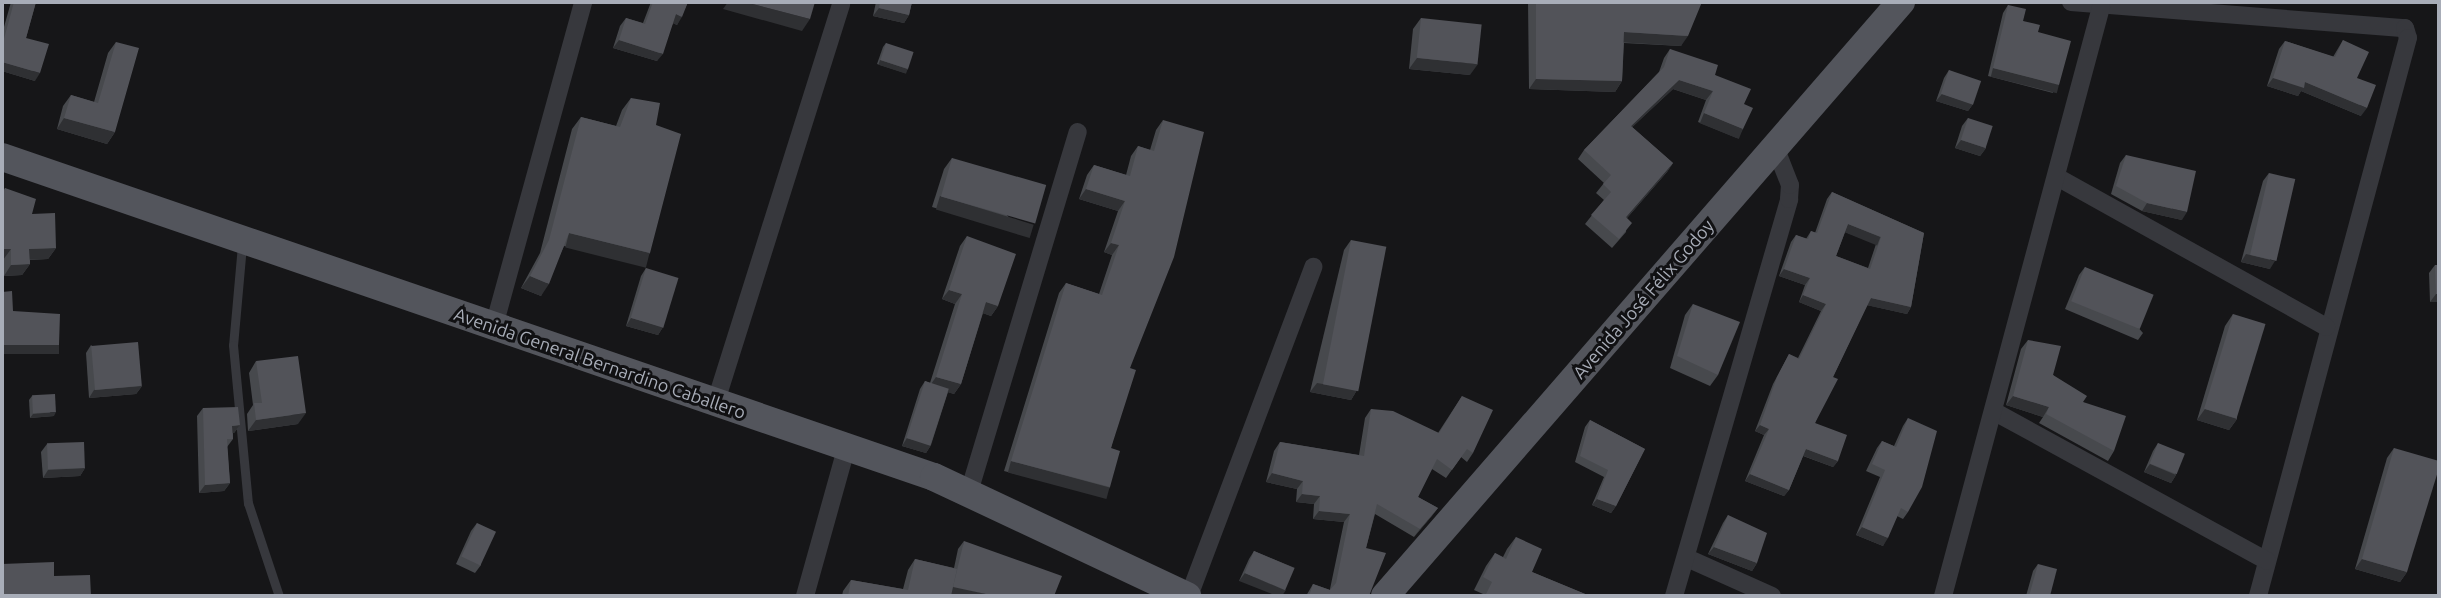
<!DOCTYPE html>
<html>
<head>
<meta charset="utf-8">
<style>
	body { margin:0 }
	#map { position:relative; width:2441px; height:598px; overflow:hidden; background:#161618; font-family:Ubuntu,sans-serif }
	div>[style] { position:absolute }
	.lane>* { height:9px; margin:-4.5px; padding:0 4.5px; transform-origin:4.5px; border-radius:4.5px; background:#37383d }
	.street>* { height:18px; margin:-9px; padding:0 9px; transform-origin:9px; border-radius:9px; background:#37383d }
	.primary>* { height:28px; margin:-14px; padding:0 14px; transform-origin:14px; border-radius:14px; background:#53555c }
	.wall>* { inset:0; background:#47494d }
	.shaded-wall>* { inset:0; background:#2f3033; transform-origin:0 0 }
	.building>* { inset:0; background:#525359; transform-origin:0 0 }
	span { translate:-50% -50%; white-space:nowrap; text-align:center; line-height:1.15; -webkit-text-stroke:6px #111113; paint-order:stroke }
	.street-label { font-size:18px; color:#a8adb8 }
	.frame { position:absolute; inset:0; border:4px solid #a8adb8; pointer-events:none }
</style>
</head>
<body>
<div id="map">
	<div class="lane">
		<div style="left:242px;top:245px;width:100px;rotate:95.1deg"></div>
		<div style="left:233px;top:345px;width:159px;rotate:84.6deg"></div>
		<div style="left:248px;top:503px;width:98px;rotate:71.6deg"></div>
	</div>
	<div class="street">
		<div style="left:2071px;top:2px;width:335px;rotate:4.5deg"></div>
		<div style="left:2405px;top:28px;width:10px;rotate:73deg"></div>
		<div style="left:2408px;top:38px;width:578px;rotate:105.05deg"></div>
		<div style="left:2057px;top:177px;width:308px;rotate:29.1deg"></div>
		<div style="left:494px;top:326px;width:336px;rotate:-74.6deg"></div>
		<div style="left:716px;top:401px;width:416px;rotate:-72.5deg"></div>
		<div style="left:1995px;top:412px;width:310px;rotate:28.7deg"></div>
		<div style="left:969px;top:492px;width:376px;rotate:-73.2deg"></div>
		<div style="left:1687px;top:558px;width:93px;rotate:24.1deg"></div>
		<div style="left:805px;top:596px;width:153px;rotate:-74.4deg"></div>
		<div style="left:1189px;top:596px;width:352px;rotate:-69.3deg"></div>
		<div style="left:1674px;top:596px;width:413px;rotate:-73.8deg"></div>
		<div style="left:1789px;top:199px;width:14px;rotate:-86deg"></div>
		<div style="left:1790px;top:185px;width:41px;rotate:-111.5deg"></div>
		<div style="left:1943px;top:596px;width:610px;rotate:-74.98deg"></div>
	</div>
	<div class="primary">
		<div style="left:2px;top:157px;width:985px;rotate:18.95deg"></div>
		<div style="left:934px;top:477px;width:280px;rotate:25.2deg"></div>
		<div style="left:1385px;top:596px;width:787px;rotate:-49.02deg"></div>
	</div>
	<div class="wall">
		<div style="clip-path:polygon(11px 2px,36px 2px,26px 38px,35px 81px,2px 71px,2px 34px)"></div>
		<div style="clip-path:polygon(651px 2px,688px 2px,677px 25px,673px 23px,657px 61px,613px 48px,620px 26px,626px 18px,643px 23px)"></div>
		<div style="clip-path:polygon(876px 2px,912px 2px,909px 15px,904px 23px,873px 16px)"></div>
		<div style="clip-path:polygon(1528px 2px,1701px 2px,1681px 46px,1624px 43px,1622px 81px,1615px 92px,1529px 89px)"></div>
		<div style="clip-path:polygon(2008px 5px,2023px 21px,2038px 32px,2053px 93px,1988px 76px,2003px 13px)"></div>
		<div style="clip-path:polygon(1421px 18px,1470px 75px,1409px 69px,1413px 29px)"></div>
		<div style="clip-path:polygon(2343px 40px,2357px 78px,2361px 116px,2301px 91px,2298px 96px,2267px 86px,2279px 49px,2285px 41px,2333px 57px)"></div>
		<div style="clip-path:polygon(116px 42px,115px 132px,107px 144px,57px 129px,63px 106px,71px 95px,94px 102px,108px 53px)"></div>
		<div style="clip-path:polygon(886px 43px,908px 69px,905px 73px,877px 64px,883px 47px)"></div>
		<div style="clip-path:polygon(1670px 49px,1715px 75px,1744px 104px,1743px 129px,1737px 138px,1698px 122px,1706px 100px,1673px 89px,1632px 127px,1673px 163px,1667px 172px,1627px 218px,1626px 232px,1612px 248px,1585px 224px,1604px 200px,1596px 193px,1604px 183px,1578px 159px,1584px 150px,1659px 72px,1664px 58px)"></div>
		<div style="clip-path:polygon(1949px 70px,1973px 104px,1968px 111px,1936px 101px,1944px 78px)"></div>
		<div style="clip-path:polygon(631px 98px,656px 125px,650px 253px,641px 265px,564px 246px,541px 296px,521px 288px,540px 253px,572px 129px,581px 117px,616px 126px,622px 110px)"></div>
		<div style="clip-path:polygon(1968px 118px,1986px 148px,1980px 156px,1955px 148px,1962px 126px)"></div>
		<div style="clip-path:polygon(1163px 120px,1130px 368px,1111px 448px,1110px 487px,1104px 497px,1004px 471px,1059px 293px,1066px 283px,1099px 294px,1112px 255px,1104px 252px,1118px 211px,1079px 199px,1087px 175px,1094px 165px,1126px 175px,1131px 156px,1138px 146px,1150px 150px,1156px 130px)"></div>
		<div style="clip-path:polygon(2126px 155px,2182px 220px,2142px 211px,2111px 194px,2120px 163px)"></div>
		<div style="clip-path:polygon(952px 158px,1026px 235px,932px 207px,944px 169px)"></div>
		<div style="clip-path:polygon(2269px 173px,2270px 269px,2241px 262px,2263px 181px)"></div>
		<div style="clip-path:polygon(5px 188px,32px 214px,56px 248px,48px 259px,30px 260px,30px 264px,22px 275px,4px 276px,3px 260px,2px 260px,2px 193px)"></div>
		<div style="clip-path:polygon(evenodd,1832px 192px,1924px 233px,1911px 307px,1907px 314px,1867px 305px,1833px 377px,1815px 423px,1838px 461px,1833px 467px,1803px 456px,1789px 490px,1784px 496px,1745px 481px,1764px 435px,1755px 431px,1773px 384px,1789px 354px,1798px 358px,1821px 311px,1799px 302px,1805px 285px,1779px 276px,1791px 242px,1796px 235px,1806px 239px,1811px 231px,1815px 233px,1827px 199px,1832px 192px,1845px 232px,1876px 244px,1868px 268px,1836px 256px,1845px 232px)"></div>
		<div style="clip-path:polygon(967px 236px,998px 306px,991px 316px,983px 313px,961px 384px,954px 394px,948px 392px,931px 445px,926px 453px,902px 446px,920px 389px,925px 381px,930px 383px,955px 304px,942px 299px,960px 246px)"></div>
		<div style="clip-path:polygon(1351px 240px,1357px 390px,1351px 400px,1310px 392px,1344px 250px)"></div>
		<div style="clip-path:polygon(2439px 243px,2439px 302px,2430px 302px,2429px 273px,2435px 265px,2438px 265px)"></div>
		<div style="clip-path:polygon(2085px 267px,2143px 333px,2138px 340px,2065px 309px,2079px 275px)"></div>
		<div style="clip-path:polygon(646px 268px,663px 327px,658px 335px,626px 326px,641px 276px)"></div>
		<div style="clip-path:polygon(1693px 304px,1718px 375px,1710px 386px,1670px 368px,1685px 315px)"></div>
		<div style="clip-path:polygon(2233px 314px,2237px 419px,2229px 430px,2197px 420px,2225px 326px)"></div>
		<div style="clip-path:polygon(2028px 340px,2053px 375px,2083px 402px,2114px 451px,2108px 461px,2039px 423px,2043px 417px,2006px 405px,2021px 349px)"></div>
		<div style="clip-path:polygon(91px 345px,142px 386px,136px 394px,89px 398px,86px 353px)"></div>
		<div style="clip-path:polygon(256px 361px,298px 424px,248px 431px,247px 414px,253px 405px,249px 373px)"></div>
		<div style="clip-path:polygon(32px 396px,54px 416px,30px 418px,29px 400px)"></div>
		<div style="clip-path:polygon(1462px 396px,1473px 453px,1467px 462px,1461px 457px,1446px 478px,1432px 469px,1418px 497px,1438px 508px,1431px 517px,1414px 537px,1375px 514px,1366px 548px,1369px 596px,1306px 596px,1313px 584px,1330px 590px,1330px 589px,1344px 522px,1313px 519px,1314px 504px,1296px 502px,1297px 489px,1266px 482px,1274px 451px,1280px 442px,1359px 455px,1365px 418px,1371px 409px,1438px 433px)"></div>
		<div style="clip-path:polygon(203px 408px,240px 425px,234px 433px,233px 433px,233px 439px,227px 447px,230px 483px,224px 491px,199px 493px,197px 416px)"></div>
		<div style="clip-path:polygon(1908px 418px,1908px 512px,1903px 519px,1897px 516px,1883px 546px,1856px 535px,1880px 477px,1866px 471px,1877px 448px,1882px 441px,1894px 446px,1903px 426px)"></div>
		<div style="clip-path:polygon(1590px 420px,1645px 449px,1616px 506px,1611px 513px,1592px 505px,1604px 477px,1575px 462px,1585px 427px)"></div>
		<div style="clip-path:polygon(2158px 443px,2176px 475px,2171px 483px,2144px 472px,2153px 451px)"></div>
		<div style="clip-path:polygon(47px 444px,85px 468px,80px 476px,43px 478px,41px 452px)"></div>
		<div style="clip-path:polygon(2394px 448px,2407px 572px,2400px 582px,2355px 569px,2387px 458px)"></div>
		<div style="clip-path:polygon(1728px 515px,1757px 563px,1752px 571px,1708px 554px,1723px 523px)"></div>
		<div style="clip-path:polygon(477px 523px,481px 565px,475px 573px,456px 564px,471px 531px)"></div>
		<div style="clip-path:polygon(1516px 537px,1532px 572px,1590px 596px,1482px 596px,1483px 594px,1474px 590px,1486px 566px,1495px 553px,1503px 557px,1507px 549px)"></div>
		<div style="clip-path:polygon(964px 541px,958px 596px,951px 595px,951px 596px,842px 596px,843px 591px,851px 580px,903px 589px,908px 570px,915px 559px,954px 568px,958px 549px)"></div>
		<div style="clip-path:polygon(1254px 551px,1295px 568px,1239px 581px,1249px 559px)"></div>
		<div style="clip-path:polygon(2038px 564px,2050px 596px,2026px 596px,2033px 571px)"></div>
	</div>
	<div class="shaded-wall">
		<div style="clip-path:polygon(728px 2px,745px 2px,810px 19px,802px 31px,723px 9px)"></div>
		<div style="clip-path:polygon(879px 8px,909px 15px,904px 23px,873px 16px)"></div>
		<div style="clip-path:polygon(676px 14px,682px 17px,677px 25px,670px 22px)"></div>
		<div style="clip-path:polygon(1624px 32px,1688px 36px,1681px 46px,1617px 42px)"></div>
		<div style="clip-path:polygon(619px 40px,663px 54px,657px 61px,613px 48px)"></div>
		<div style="clip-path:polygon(1417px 58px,1478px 64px,1470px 75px,1409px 69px)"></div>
		<div style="left:880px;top:60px;width:29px;height:5px;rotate:18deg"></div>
		<div style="clip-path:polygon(2px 62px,40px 73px,35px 81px,2px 71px)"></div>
		<div style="left:1993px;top:68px;width:68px;height:9px;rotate:14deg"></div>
		<div style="clip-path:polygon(2273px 78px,2305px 82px,2367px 108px,2361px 116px,2301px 91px,2298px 96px,2267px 86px)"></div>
		<div style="clip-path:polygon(1536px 79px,1622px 81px,1615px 92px,1529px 89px)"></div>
		<div style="clip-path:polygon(1679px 80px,1713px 91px,1706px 100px,1673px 89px,1624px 135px,1631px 126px)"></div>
		<div style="clip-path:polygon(1942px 94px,1973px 104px,1968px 111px,1936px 101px)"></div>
		<div style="left:1704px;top:113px;width:42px;height:11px;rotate:22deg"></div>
		<div style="clip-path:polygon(64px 118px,115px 132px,107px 144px,57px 129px)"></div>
		<div style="clip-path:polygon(1961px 140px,1986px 148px,1980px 156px,1955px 148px)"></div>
		<div style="clip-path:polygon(1673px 163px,1667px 172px,1620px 226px,1626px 217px)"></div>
		<div style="clip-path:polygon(1086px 189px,1125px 201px,1118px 211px,1079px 199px)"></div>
		<div style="left:940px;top:196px;width:98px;height:14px;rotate:17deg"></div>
		<div style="clip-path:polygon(2147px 203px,2187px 212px,2182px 220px,2142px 211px)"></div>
		<div style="left:1848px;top:224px;width:35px;height:9px;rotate:22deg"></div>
		<div style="left:569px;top:233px;width:83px;height:15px;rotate:14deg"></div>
		<div style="clip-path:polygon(1111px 243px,1119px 245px,1112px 255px,1104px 252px)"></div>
		<div style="clip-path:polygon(56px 248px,48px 259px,22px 260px,29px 249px)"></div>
		<div style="clip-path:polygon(2px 249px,11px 249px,3px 260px,2px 260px)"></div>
		<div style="clip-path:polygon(2246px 254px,2275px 261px,2270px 269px,2241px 262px)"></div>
		<div style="clip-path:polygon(30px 264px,22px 275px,4px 276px,11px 265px)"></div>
		<div style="clip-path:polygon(1784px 269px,1810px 278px,1805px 285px,1779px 276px)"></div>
		<div style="clip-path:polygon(530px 276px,549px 284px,541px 296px,521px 288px)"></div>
		<div style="clip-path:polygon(949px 290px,962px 294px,955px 304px,942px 299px)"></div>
		<div style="clip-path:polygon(2436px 294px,2439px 294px,2439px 302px,2430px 302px)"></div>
		<div style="clip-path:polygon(1803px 295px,1826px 304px,1821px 311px,1799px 302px)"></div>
		<div style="clip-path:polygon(1871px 298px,1911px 307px,1907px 314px,1866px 305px)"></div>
		<div style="clip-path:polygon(986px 302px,998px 306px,991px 316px,979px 312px)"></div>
		<div style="clip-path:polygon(631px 318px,663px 327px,658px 335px,626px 326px)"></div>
		<div style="left:2px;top:345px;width:57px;height:9px"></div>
		<div style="clip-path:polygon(936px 377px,961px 384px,954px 394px,929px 387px)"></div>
		<div style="clip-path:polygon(1317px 383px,1357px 390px,1351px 400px,1310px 392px)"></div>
		<div style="clip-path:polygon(142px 386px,136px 394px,89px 398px,94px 390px)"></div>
		<div style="clip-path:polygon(2013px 396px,2049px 407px,2043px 417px,2006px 405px)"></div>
		<div style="clip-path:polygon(2205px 409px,2237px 419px,2229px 430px,2197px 420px)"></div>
		<div style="clip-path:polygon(56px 412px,54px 416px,30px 418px,33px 414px)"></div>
		<div style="clip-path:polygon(306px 413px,298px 424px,248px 431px,256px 420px)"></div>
		<div style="clip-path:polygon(240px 425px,234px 433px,227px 434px,232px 426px)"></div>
		<div style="clip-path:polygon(1760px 425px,1769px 429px,1764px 435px,1755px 431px)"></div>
		<div style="clip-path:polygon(907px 438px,931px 445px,926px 453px,902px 446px)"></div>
		<div style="clip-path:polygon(1806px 449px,1838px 461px,1833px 467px,1801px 455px)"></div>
		<div style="left:1011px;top:461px;width:102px;height:12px;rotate:15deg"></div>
		<div style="clip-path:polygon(2150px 464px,2176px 475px,2171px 483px,2144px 472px)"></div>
		<div style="clip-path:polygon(85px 468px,80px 476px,43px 478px,48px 470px)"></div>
		<div style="clip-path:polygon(1272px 473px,1303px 481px,1297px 489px,1266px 482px)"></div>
		<div style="clip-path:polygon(1750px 474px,1789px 490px,1784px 496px,1745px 481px)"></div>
		<div style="clip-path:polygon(230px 483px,224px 491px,199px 493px,205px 485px)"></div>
		<div style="clip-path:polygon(1302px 494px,1320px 496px,1314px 504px,1296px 502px)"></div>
		<div style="clip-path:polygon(1597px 499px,1616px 506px,1611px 513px,1592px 505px)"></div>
		<div style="clip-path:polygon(1438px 508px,1431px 517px,1414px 537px,1420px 529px)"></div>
		<div style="clip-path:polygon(1319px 511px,1350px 514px,1344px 522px,1313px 519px)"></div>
		<div style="clip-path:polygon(1862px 527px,1888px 538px,1883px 546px,1856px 535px)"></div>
		<div style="clip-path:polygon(1714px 547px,1757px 563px,1752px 571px,1708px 554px)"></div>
		<div style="clip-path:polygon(2362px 559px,2407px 572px,2400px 582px,2355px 569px)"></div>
		<div style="clip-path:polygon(1245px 573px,1286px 590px,1282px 596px,1277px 596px,1239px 581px)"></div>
		<div style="clip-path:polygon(953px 586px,995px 596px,958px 596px,948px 594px)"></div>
	</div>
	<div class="building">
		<div style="clip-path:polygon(14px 2px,36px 2px,26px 38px,49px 44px,40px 73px,2px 62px,2px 46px)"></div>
		<div style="clip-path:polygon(653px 2px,688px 2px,682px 17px,676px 14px,663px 54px,619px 40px,626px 18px,645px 24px)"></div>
		<div style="clip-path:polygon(745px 2px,815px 2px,810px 19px)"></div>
		<div style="clip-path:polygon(880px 2px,912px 2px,909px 15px,879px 8px)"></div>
		<div style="clip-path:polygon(1536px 2px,1702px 2px,1688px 36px,1624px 32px,1622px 81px,1536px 79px)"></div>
		<div style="clip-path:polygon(2008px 5px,2026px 9px,2023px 21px,2040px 25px,2038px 32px,2071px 41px,2059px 85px,1993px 68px)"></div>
		<div style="left:1421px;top:18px;width:61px;height:40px;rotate:6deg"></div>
		<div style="clip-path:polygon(2343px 40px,2369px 52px,2357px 78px,2376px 85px,2367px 108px,2305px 82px,2304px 88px,2273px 78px,2285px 41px,2335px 57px)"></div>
		<div style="clip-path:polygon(116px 42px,139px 48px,115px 132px,64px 118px,71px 95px,98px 103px)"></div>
		<div style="left:886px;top:43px;width:29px;height:18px;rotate:18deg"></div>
		<div style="clip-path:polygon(1670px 49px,1718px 65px,1715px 75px,1751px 89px,1744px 104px,1753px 108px,1743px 129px,1704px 113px,1713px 91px,1679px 80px,1631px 126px,1673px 163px,1626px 217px,1632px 223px,1619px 239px,1591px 215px,1611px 192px,1603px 184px,1611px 175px,1584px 150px,1664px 67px)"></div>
		<div style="left:1949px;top:70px;width:34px;height:25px;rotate:19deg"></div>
		<div style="clip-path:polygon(631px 98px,660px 103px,656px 125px,681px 134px,650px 253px,569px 233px,549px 284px,530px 276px,549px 240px,581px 117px,620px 127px)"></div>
		<div style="left:1968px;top:118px;width:26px;height:23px;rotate:18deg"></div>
		<div style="clip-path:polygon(1163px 120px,1204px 132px,1174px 257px,1130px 368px,1136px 370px,1111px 448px,1120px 451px,1110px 487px,1011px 461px,1066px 283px,1102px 295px,1119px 245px,1111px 243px,1125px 201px,1086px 189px,1094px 165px,1130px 176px,1138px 146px,1154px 151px)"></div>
		<div style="clip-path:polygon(2126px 155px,2196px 171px,2187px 212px,2147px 203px,2116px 186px)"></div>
		<div style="left:952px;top:158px;width:98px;height:40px;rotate:16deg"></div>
		<div style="left:2269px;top:173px;width:27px;height:84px;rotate:13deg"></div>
		<div style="clip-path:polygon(5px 188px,36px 199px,32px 214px,55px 213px,56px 248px,29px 249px,30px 264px,11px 265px,11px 249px,2px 249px,2px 197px)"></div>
		<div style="clip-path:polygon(evenodd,1832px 192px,1924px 233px,1911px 307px,1871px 298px,1833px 377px,1838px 379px,1815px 423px,1847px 435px,1838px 461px,1806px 449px,1789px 490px,1750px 474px,1769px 429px,1760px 425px,1777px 377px,1789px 354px,1799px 359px,1826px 304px,1803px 295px,1810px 278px,1784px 269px,1796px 235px,1808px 239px,1811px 231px,1817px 233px,1832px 192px,1848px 224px,1881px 237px,1870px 269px,1836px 256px,1848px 224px)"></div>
		<div style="clip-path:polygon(967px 236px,1016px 254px,998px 306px,986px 302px,961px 384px,936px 377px,962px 294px,949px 290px)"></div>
		<div style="left:1351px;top:240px;width:36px;height:147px;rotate:11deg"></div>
		<div style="clip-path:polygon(2435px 265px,2439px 265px,2439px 294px,2436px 294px)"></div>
		<div style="left:2085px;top:267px;width:74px;height:37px;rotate:22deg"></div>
		<div style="left:646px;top:268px;width:34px;height:52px;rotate:17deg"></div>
		<div style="clip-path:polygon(12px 291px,13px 311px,60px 314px,59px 345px,2px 345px,2px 292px)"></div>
		<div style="clip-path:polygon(1693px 304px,1740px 322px,1718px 375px,1677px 356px)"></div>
		<div style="left:2233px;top:314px;width:34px;height:99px;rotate:17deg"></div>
		<div style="clip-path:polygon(2028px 340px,2061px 346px,2053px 375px,2087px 396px,2083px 402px,2126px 416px,2114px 451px,2046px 414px,2049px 407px,2013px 396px)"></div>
		<div style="left:138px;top:342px;width:44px;height:47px;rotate:85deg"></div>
		<div style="clip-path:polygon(298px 356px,306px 413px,256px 420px,254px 403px,262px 403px,256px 361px)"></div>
		<div style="left:925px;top:381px;width:25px;height:60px;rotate:18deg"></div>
		<div style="left:55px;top:394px;width:18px;height:23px;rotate:87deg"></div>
		<div style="clip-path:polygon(1462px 396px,1493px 410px,1473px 453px,1467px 449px,1452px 470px,1437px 459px,1418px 497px,1438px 508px,1420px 529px,1377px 504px,1366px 548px,1386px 553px,1369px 596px,1309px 596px,1313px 584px,1330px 590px,1336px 583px,1350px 514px,1319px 511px,1320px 496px,1302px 494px,1303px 481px,1272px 473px,1280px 442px,1364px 456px,1371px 409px,1393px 411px,1439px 433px)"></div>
		<div style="clip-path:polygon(238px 407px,240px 425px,232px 426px,233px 439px,227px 439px,230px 483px,205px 485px,203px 408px)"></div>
		<div style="clip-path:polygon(1908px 418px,1937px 431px,1922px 487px,1908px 512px,1901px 508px,1888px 538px,1862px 527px,1885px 470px,1872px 464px,1882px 441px,1896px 447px)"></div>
		<div style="clip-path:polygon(1590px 420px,1645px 449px,1616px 506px,1597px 499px,1608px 470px,1580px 456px)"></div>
		<div style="left:84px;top:442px;width:26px;height:37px;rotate:88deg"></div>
		<div style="left:2158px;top:443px;width:29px;height:22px;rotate:22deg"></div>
		<div style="clip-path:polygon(2394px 448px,2439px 461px,2439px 468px,2407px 572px,2362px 559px)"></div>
		<div style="clip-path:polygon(1728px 515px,1767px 533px,1757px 563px,1714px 547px)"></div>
		<div style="left:477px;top:523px;width:21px;height:37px;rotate:25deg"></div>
		<div style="clip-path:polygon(1516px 537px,1542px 549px,1532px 572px,1590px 596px,1485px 596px,1492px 582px,1483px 577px,1495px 553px,1506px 559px)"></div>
		<div style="clip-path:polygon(964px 541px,1062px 576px,1054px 596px,995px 596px,953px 587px)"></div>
		<div style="left:1254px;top:551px;width:44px;height:24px;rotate:23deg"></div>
		<div style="clip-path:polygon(915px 559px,957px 569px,951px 596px,848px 596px,851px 580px,908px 590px)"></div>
		<div style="clip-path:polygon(54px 562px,54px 576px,90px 575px,91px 596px,2px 596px,2px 564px)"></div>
		<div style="clip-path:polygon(2038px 564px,2057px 569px,2050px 596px,2029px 596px)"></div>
	</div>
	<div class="street-label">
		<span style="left:1643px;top:299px;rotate:-49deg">Avenida José Félix Godoy</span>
		<span style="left:600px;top:363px;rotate:19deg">Avenida General Bernardino Caballero</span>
	</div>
	<div class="frame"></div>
</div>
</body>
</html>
